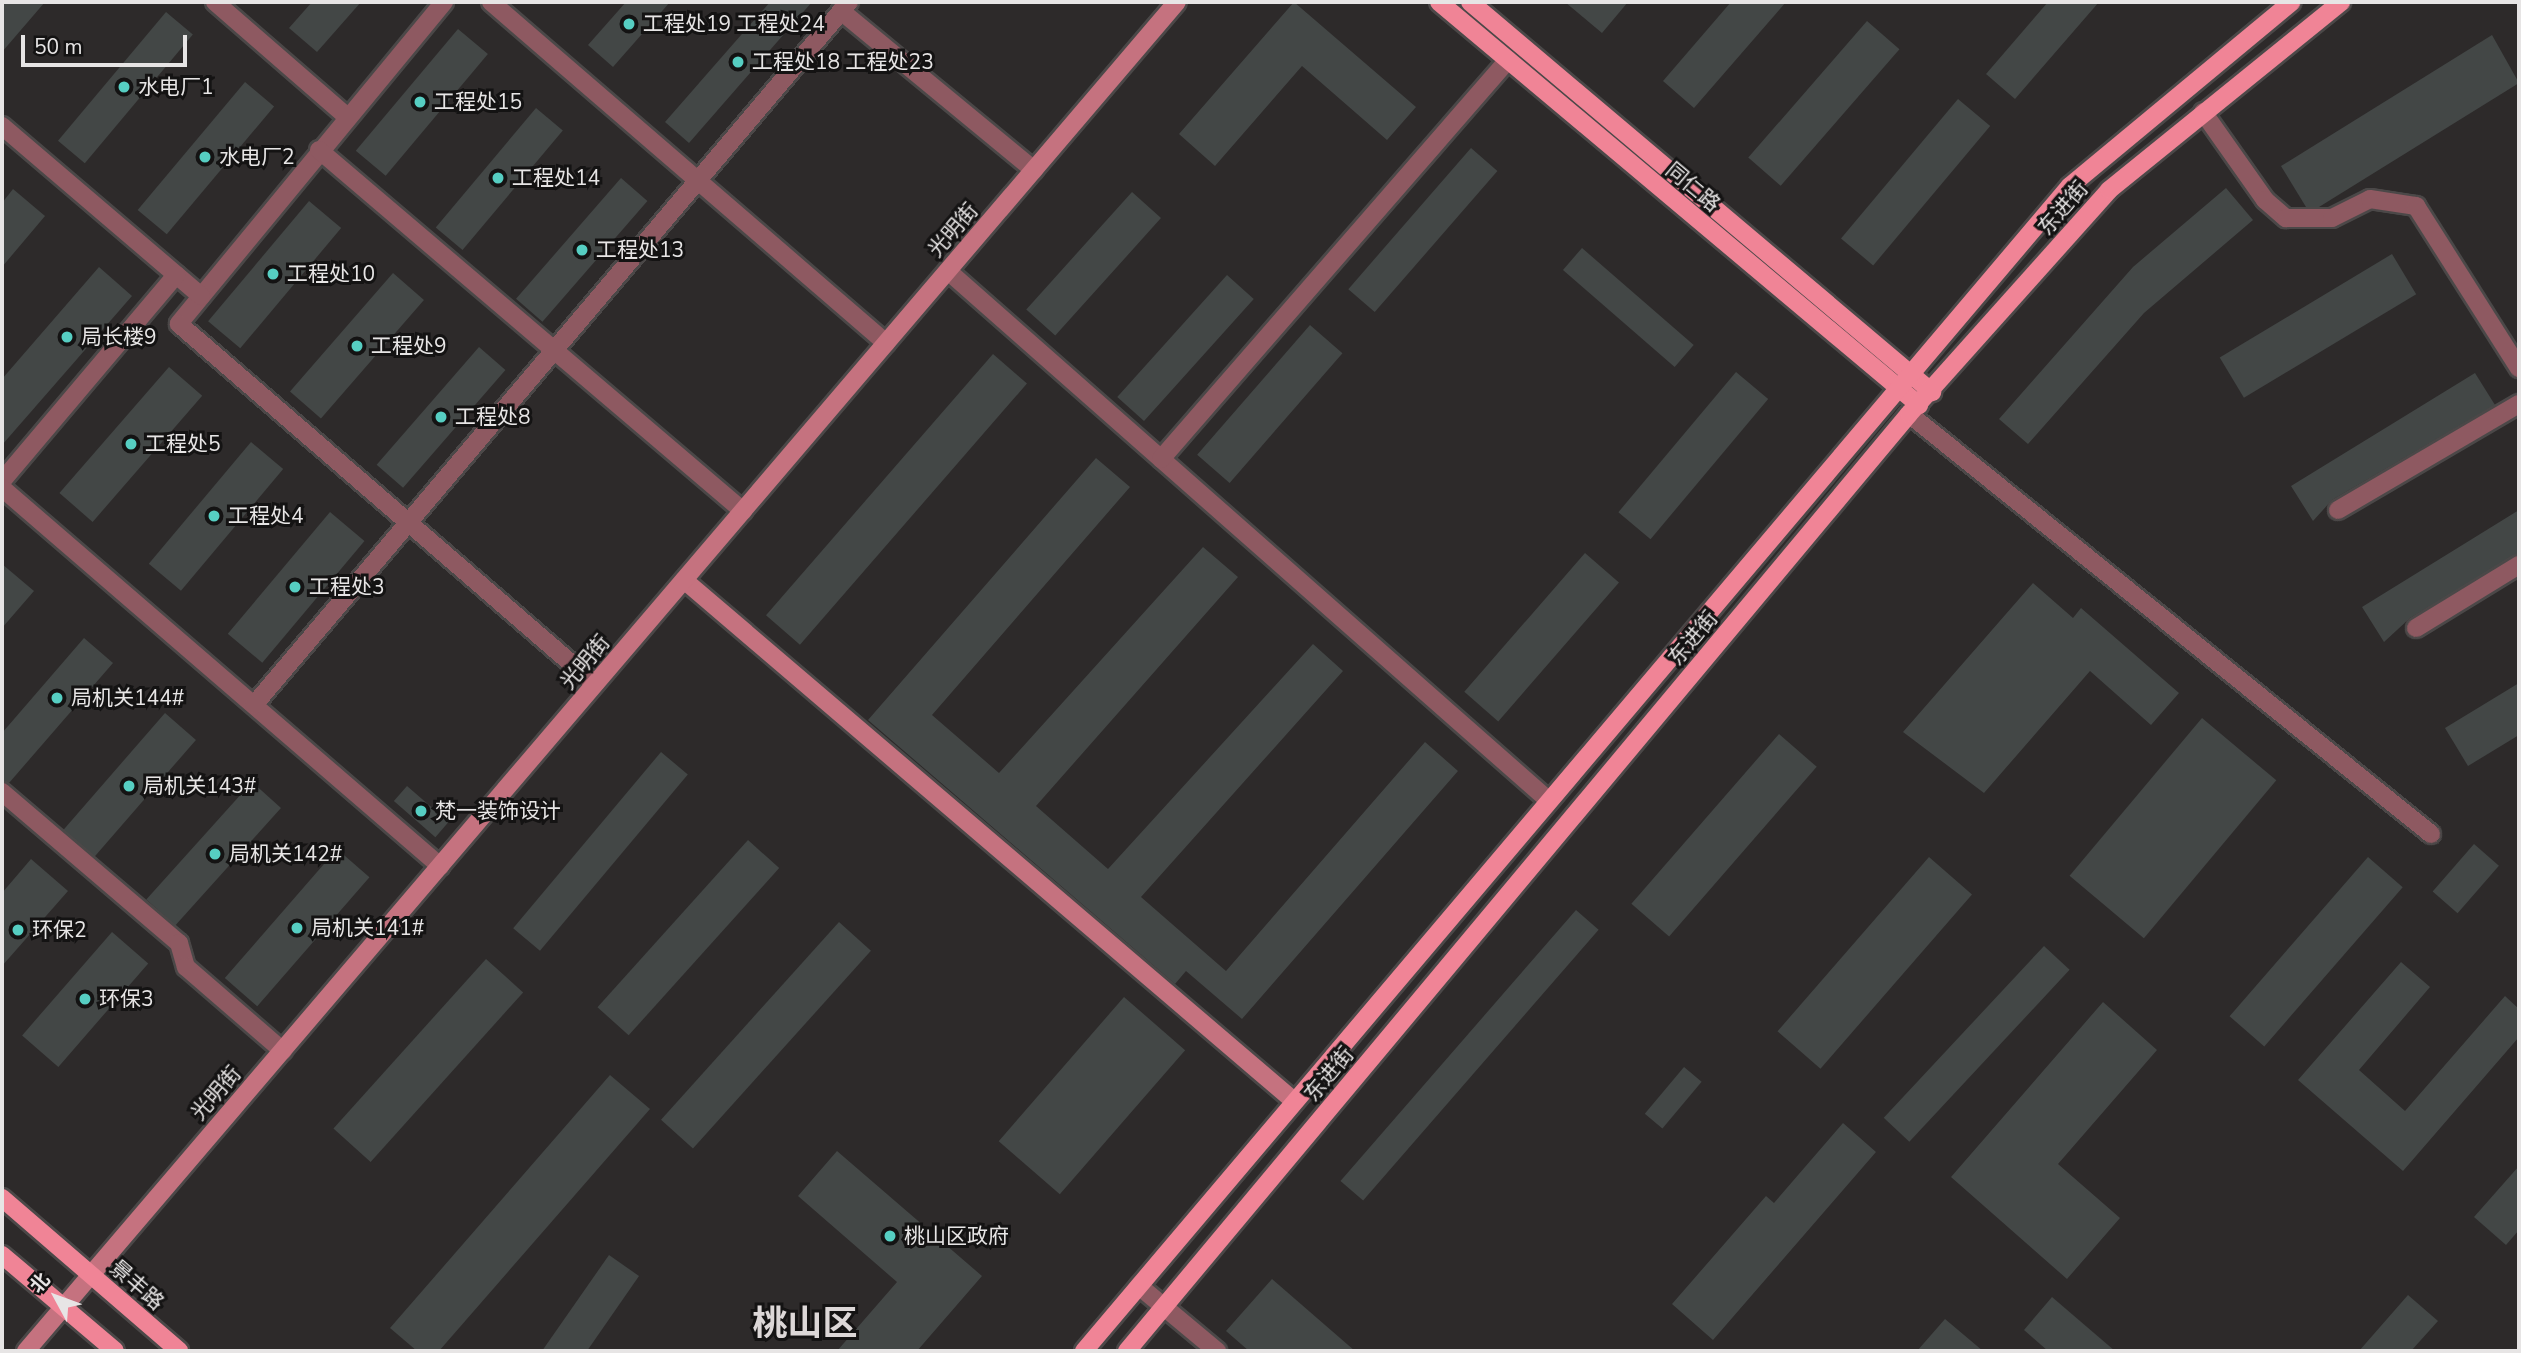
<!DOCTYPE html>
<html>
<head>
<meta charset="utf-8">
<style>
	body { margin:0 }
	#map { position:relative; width:2521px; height:1353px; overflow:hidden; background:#2d2a2a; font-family:"Nunito Sans","Noto Sans SC",sans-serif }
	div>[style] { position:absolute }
	.building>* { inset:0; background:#434746; transform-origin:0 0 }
	.roads { filter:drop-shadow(2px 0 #4b4848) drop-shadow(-2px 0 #4b4848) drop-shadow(0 2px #4b4848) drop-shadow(0 -2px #4b4848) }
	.street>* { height:18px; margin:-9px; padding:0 9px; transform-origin:9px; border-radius:9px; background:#8e5961 }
	.secondary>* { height:18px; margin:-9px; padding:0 9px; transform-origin:9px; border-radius:9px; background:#c5727f }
	.primary>* { height:18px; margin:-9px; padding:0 9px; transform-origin:9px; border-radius:9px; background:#f08496 }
	.dots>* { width:19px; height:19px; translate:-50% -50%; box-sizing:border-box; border:4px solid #141313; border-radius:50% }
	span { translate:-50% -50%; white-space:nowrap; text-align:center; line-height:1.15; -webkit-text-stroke:6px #141313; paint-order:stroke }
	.poi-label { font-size:21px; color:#e7e5e5 }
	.left { translate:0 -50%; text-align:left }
	.street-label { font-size:21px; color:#e7e5e5 }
	.town-label { font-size:35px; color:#dcd7d7; font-weight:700 }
	.frame { position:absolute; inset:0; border:4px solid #e7e5e5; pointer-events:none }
	.north { position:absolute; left:21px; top:1262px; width:70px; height:70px; -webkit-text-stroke:5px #141313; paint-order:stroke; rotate:311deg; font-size:19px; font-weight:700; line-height:28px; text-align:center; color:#e7e5e5 }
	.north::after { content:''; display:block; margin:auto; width:24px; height:32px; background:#e7e5e5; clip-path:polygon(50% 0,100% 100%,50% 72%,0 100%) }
	.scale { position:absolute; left:21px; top:35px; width:166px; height:32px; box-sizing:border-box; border:4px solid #e7e5e5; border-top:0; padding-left:9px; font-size:21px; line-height:24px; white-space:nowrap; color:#e7e5e5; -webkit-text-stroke:5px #141313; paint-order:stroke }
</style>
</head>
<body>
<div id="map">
	<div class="building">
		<div style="clip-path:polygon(2px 2px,45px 2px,2px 52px)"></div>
		<div style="clip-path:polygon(312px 2px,361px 2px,317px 52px,289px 28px)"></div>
		<div style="clip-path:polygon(626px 2px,670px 2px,613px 67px,588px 45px)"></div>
		<div style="clip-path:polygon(770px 2px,812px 2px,689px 143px,665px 122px)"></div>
		<div style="clip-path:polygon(1294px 2px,1416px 107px,1387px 140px,1302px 66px,1215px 166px,1179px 134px)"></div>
		<div style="clip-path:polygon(1565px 2px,1628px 2px,1602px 33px)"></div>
		<div style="clip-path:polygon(1731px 2px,1786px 2px,1694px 108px,1663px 81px)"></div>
		<div style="clip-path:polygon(2048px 2px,2099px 2px,2015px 99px,1986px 74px)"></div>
		<div style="left:166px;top:12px;width:35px;height:168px;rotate:40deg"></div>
		<div style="left:1867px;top:21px;width:43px;height:181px;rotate:41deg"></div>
		<div style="left:458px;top:29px;width:39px;height:159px;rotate:40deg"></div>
		<div style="clip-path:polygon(2492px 35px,2519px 83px,2319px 207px,2306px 207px,2281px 166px)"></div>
		<div style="left:245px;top:82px;width:38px;height:167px;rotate:40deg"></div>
		<div style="left:1958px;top:99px;width:42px;height:182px;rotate:40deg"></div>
		<div style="left:536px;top:108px;width:35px;height:156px;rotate:40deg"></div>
		<div style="left:1471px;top:148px;width:35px;height:187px;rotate:41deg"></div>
		<div style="left:621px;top:178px;width:35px;height:160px;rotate:41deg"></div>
		<div style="clip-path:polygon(2226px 188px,2253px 220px,2144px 313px,2028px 444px,1999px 419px,2133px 267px)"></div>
		<div style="clip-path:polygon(13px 189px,45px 216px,2px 267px,2px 203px)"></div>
		<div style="left:1132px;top:192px;width:39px;height:158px;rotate:42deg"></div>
		<div style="left:309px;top:201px;width:42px;height:157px;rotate:40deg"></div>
		<div style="left:1582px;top:248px;width:148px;height:29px;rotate:41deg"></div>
		<div style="left:2392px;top:254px;width:47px;height:201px;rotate:59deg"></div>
		<div style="clip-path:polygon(99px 267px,132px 296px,2px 445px,2px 379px)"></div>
		<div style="left:393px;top:273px;width:41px;height:157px;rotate:41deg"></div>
		<div style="left:1227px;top:275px;width:36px;height:164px;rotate:42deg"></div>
		<div style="left:1310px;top:325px;width:43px;height:172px;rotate:41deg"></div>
		<div style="left:479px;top:347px;width:35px;height:156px;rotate:41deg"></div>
		<div style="left:993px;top:354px;width:45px;height:346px;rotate:41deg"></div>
		<div style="left:169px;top:367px;width:44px;height:167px;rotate:41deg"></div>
		<div style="left:1736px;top:372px;width:42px;height:183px;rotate:40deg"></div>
		<div style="clip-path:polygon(2475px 373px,2495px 405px,2332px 500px,2313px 521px,2291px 486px)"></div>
		<div style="left:251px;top:442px;width:42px;height:159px;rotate:40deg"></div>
		<div style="clip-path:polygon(1096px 458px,1130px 487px,932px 715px,999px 773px,1203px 547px,1238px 577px,1036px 806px,1108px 869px,1313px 644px,1343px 671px,1141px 897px,1226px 971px,1425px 742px,1458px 771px,1242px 1019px,1186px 971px,1175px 984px,868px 720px)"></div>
		<div style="clip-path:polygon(2519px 510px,2519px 554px,2410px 618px,2384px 642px,2362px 607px)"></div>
		<div style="left:330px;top:512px;width:45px;height:159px;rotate:40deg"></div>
		<div style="left:1585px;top:553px;width:45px;height:184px;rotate:41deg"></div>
		<div style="clip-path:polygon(2px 564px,34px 591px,2px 628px)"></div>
		<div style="clip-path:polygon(2033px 583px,2073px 618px,2081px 608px,2179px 693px,2151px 725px,2090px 671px,1984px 793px,1903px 732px)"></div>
		<div style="clip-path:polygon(84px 638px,113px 663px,9px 783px,2px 781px,2px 733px)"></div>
		<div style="clip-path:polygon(2519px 683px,2519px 735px,2468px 766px,2445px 728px)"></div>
		<div style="left:165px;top:713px;width:41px;height:155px;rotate:41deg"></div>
		<div style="left:2202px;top:718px;width:97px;height:206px;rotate:40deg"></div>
		<div style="left:1779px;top:734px;width:50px;height:225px;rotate:41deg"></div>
		<div style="left:661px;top:752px;width:35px;height:230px;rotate:40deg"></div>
		<div style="left:252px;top:782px;width:39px;height:158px;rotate:42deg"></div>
		<div style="left:407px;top:786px;width:55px;height:20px;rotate:41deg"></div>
		<div style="left:748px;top:840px;width:42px;height:225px;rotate:42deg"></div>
		<div style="left:2474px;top:844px;width:33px;height:63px;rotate:41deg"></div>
		<div style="left:337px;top:849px;width:43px;height:171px;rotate:41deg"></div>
		<div style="left:1929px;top:857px;width:57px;height:231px;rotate:41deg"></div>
		<div style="left:2368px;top:857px;width:46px;height:211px;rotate:41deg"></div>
		<div style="clip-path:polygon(31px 859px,68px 891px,2px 966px,2px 893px)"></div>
		<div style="left:1576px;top:910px;width:30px;height:359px;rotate:41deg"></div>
		<div style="left:839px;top:922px;width:43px;height:266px;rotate:42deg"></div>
		<div style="left:112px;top:932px;width:48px;height:137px;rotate:41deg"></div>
		<div style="left:2044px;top:946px;width:35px;height:235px;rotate:43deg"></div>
		<div style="left:486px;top:959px;width:50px;height:228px;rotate:42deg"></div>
		<div style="clip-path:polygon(2401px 962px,2430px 987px,2359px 1070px,2405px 1111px,2505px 996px,2519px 1009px,2519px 1037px,2403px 1171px,2298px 1080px)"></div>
		<div style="left:1124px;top:997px;width:81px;height:191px;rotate:41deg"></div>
		<div style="clip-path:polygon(2103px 1002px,2157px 1050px,2058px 1164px,2120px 1218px,2067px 1279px,1951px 1177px)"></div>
		<div style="left:1684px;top:1067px;width:23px;height:61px;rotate:40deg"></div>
		<div style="clip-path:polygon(610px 1075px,650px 1109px,439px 1351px,417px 1351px,390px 1328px)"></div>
		<div style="clip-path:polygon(1843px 1123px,1876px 1152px,1713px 1340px,1672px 1304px,1766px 1196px,1774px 1203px)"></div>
		<div style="clip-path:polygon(837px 1151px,982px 1276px,917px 1351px,837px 1351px,897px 1282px,798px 1196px)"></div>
		<div style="clip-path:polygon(2519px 1166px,2519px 1230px,2506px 1245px,2474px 1217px)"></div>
		<div style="clip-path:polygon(609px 1255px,639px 1276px,587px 1351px,542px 1351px)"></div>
		<div style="clip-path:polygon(1272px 1279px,1355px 1351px,1249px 1351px,1226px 1331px)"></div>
		<div style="clip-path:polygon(2408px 1295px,2438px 1321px,2411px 1351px,2359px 1351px)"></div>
		<div style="clip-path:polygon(2052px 1297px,2115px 1351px,2048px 1351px,2024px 1330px)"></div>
		<div style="clip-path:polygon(1945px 1319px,1983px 1351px,1917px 1351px)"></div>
	</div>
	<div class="roads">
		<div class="street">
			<div style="left:215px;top:2px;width:174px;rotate:41deg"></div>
			<div style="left:444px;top:2px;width:417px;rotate:129.5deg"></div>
			<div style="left:179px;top:324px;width:550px;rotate:40.87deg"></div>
			<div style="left:491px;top:2px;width:522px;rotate:40.8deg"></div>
			<div style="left:841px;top:11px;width:250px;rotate:39.5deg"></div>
			<div style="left:2203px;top:112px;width:108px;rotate:54.8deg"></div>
			<div style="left:2265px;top:200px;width:28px;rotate:41deg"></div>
			<div style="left:2286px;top:218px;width:46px"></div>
			<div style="left:2332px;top:218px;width:42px;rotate:-26.6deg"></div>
			<div style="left:2370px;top:199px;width:47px;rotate:8.7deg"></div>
			<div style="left:2416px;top:206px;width:192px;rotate:57.6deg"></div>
			<div style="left:2px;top:126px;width:262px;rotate:40.5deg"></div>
			<div style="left:319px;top:150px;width:557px;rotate:40.41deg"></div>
			<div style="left:948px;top:271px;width:800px;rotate:41.4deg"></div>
			<div style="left:1909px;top:414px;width:670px;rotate:38.82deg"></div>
			<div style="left:1161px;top:459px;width:529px;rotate:-48.99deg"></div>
			<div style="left:2px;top:481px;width:270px;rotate:-49.8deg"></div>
			<div style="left:2px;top:488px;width:579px;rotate:40.79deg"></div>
			<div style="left:2338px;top:510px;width:210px;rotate:-30.4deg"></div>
			<div style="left:2416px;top:628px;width:121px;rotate:-31.5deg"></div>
			<div style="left:254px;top:705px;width:921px;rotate:-49.76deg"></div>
			<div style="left:2px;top:792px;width:233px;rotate:40.5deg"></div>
			<div style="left:179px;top:943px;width:25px;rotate:74deg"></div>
			<div style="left:186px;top:967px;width:128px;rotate:40.9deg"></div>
			<div style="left:1139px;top:1286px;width:102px;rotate:39.8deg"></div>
		</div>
		<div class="secondary">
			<div style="left:684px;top:580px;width:802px;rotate:40.5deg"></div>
			<div style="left:26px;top:1351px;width:1773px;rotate:-49.53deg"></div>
		</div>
		<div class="primary">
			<div style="left:1439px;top:2px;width:627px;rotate:40.02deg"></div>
			<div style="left:1470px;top:2px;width:605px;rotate:40.17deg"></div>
			<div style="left:2px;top:1198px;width:234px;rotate:40.8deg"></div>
			<div style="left:2px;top:1255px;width:148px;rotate:40.3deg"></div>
			<div style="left:1084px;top:1351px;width:1526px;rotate:-49.76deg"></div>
			<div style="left:2070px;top:186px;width:288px;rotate:-39.7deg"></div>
			<div style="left:1127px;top:1351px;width:1220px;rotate:-50.15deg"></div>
			<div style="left:1909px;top:414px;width:300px;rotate:-48.2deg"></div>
			<div style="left:2109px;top:190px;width:299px;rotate:-39deg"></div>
		</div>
	</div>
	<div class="dots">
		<div style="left:629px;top:24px;background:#56cec2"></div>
		<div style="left:738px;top:62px;background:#56cec2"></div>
		<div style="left:124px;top:87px;background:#56cec2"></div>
		<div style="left:420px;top:102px;background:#56cec2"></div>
		<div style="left:205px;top:157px;background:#56cec2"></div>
		<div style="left:498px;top:178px;background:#56cec2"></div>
		<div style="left:582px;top:250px;background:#56cec2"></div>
		<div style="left:273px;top:274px;background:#56cec2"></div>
		<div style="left:67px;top:337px;background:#56cec2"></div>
		<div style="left:357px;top:346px;background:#56cec2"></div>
		<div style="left:441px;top:417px;background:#56cec2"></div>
		<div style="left:131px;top:444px;background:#56cec2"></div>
		<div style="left:214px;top:516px;background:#56cec2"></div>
		<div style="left:295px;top:587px;background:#56cec2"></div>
		<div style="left:57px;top:698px;background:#56cec2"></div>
		<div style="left:129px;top:786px;background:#56cec2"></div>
		<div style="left:421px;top:811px;background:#56cec2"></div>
		<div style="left:215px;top:854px;background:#56cec2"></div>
		<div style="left:297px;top:928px;background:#56cec2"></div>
		<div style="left:18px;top:930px;background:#56cec2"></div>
		<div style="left:85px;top:999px;background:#56cec2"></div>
		<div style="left:890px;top:1236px;background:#56cec2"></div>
	</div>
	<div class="poi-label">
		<span class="left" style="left:643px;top:24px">工程处19 工程处24</span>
		<span class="left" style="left:752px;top:62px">工程处18 工程处23</span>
		<span class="left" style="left:138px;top:87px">水电厂1</span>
		<span class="left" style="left:434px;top:102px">工程处15</span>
		<span class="left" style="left:219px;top:157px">水电厂2</span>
		<span class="left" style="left:512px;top:178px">工程处14</span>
		<span class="left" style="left:596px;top:250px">工程处13</span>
		<span class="left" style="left:287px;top:274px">工程处10</span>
		<span class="left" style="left:81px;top:337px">局长楼9</span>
		<span class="left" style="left:371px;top:346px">工程处9</span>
		<span class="left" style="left:455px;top:417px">工程处8</span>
		<span class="left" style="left:145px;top:444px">工程处5</span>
		<span class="left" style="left:228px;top:516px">工程处4</span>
		<span class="left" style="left:309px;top:587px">工程处3</span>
		<span class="left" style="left:71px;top:698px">局机关144#</span>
		<span class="left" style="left:143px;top:786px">局机关143#</span>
		<span class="left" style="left:435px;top:811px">梵一装饰设计</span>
		<span class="left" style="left:229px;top:854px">局机关142#</span>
		<span class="left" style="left:311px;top:928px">局机关141#</span>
		<span class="left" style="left:32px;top:930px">环保2</span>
		<span class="left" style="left:99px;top:999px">环保3</span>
		<span class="left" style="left:904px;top:1236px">桃山区政府</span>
	</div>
	<div class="street-label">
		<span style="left:1693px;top:187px;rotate:40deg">同仁路</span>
		<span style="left:2063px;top:208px;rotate:-49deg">东进街</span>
		<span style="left:953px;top:230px;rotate:-49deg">光明街</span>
		<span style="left:1693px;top:638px;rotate:-50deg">东进街</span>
		<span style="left:585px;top:662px;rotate:-50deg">光明街</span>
		<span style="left:1329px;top:1074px;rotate:-50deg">东进街</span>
		<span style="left:216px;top:1093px;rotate:-49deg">光明街</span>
		<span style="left:137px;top:1285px;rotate:41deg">景丰路</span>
	</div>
	<div class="town-label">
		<span style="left:805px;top:1324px">桃山区</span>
	</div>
	<div class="frame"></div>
	<div class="north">北</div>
	<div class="scale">50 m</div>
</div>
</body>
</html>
